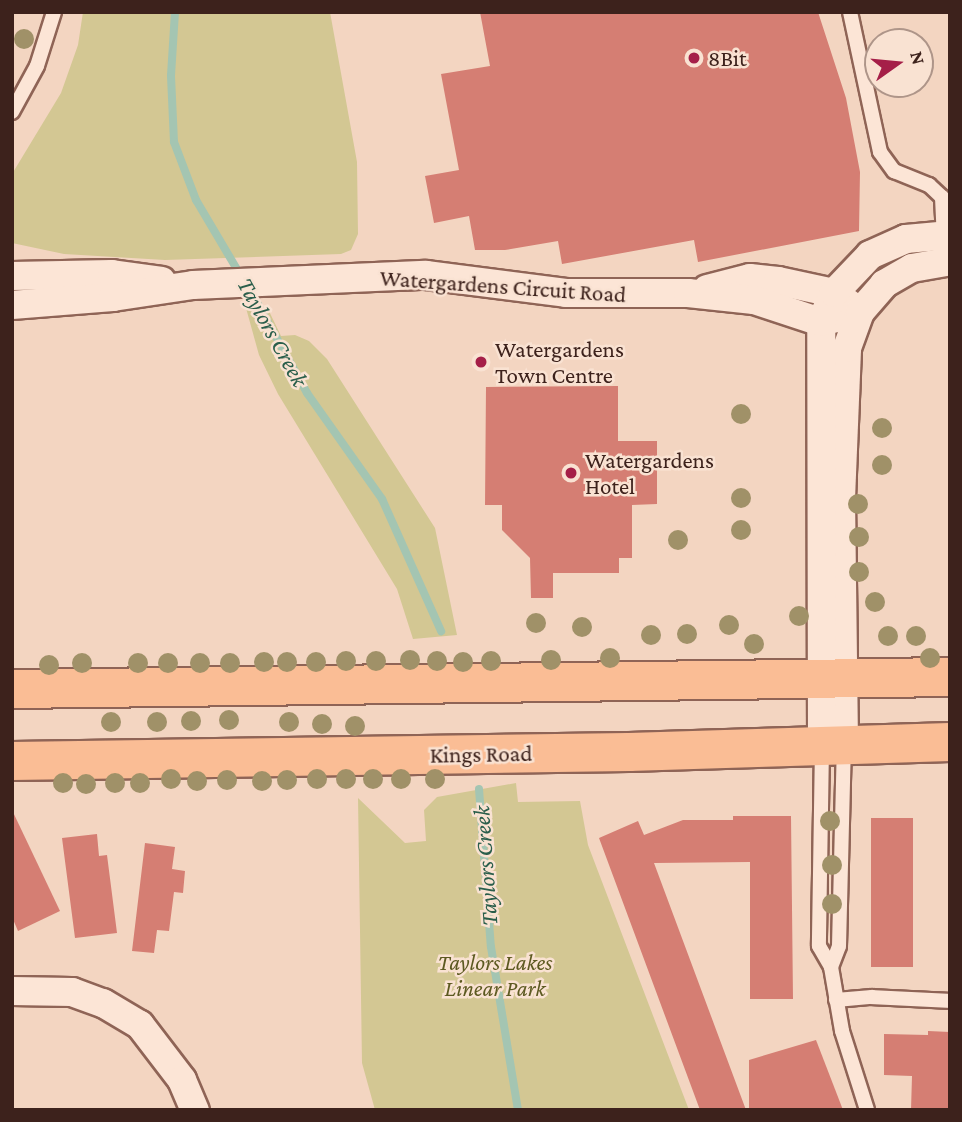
<!DOCTYPE html>
<html>
<head>
<meta charset="utf-8">
<style>
	body { margin:0 }
	#map { position:relative; width:962px; height:1122px; overflow:hidden; background:#f3d5c1; font-family:"Crimson Pro",serif }
	div>[style] { position:absolute }
	.green>* { inset:0; background:#d3c793 }
	.stream>* { height:8px; margin:-4px; padding:0 4px; transform-origin:4px; border-radius:4px; background:#a4c5b2 }
	.building>* { inset:0; background:#d57e73; transform-origin:0 0 }
	.roads { filter:drop-shadow(2px 0 #8f6456) drop-shadow(-2px 0 #8f6456) drop-shadow(0 2px #8f6456) drop-shadow(0 -2px #8f6456) }
	.service>* { height:14px; margin:-7px; padding:0 7px; transform-origin:7px; border-radius:7px; background:#fce5d6 }
	.minor>* { height:28px; margin:-14px; padding:0 14px; transform-origin:14px; border-radius:14px; background:#fce5d6 }
	.primary>* { height:38px; margin:-19px; padding:0 19px; transform-origin:19px; border-radius:19px; background:#fabd95 }
	.trees>* { width:20px; height:20px; margin:-10px; border-radius:50%; background:#a09168 }
	.dots>* { width:19px; height:19px; translate:-50% -50%; box-sizing:border-box; border:4px solid #f9e2d2; border-radius:50% }
	span { translate:-50% -50%; white-space:nowrap; text-align:center; line-height:1.15; -webkit-text-stroke:5px #f9e2d2; paint-order:stroke }
	.poi-label { font-size:23px; color:#3d221c }
	.left { translate:0 -50%; text-align:left }
	.street-label { font-size:23px; color:#3d221c }
	.park-label { font-size:23px; color:#5c5920; font-style:italic }
	.water-label { font-size:24px; color:#2a5e4b; font-style:italic }
	.frame { position:absolute; inset:0; border:14px solid #3d221c; pointer-events:none }
	.north { position:absolute; left:864px; top:28px; width:70px; height:70px; box-sizing:border-box; background:#f9e2d2; border:2px solid #ae9589; border-radius:50%; rotate:75deg; font-size:19px; font-weight:700; line-height:28px; text-align:center; color:#3d221c }
	.north::after { content:''; display:block; margin:auto; width:24px; height:32px; background:#a51f48; clip-path:polygon(50% 0,100% 100%,50% 72%,0 100%) }
</style>
</head>
<body>
<div id="map">
	<div class="green">
		<div style="clip-path:polygon(83px 12px,330px 12px,357px 162px,358px 234px,351px 250px,341px 254px,165px 260px,64px 254px,12px 243px,12px 174px,61px 93px,78px 45px)"></div>
		<div style="clip-path:polygon(267px 307px,281px 336px,295px 335px,309px 341px,327px 359px,435px 528px,457px 635px,413px 639px,397px 589px,278px 394px,259px 355px,246px 308px)"></div>
		<div style="clip-path:polygon(516px 783px,518px 802px,580px 801px,588px 845px,689px 1110px,375px 1110px,362px 1063px,358px 798px,405px 843px,426px 841px,424px 810px,437px 797px)"></div>
	</div>
	<div class="stream">
		<div style="left:175px;top:12px;width:64px;rotate:93.6deg"></div>
		<div style="left:171px;top:76px;width:66px;rotate:87.4deg"></div>
		<div style="left:174px;top:142px;width:62px;rotate:69.2deg"></div>
		<div style="left:196px;top:200px;width:88px;rotate:59.4deg"></div>
		<div style="left:250px;top:290px;width:118px;rotate:61deg"></div>
		<div style="left:307px;top:393px;width:130px;rotate:54.7deg"></div>
		<div style="left:382px;top:499px;width:145px;rotate:65.9deg"></div>
		<div style="left:479px;top:789px;width:158px;rotate:85.7deg"></div>
		<div style="left:491px;top:947px;width:165px;rotate:80.6deg"></div>
	</div>
	<div class="building">
		<div style="clip-path:polygon(480px 12px,818px 12px,846px 98px,860px 172px,859px 231px,698px 262px,694px 240px,562px 264px,558px 241px,505px 250px,475px 250px,469px 216px,434px 223px,425px 176px,459px 170px,441px 74px,490px 66px)"></div>
		<div style="clip-path:polygon(618px 386px,618px 441px,657px 441px,657px 504px,632px 505px,632px 558px,619px 558px,619px 573px,553px 573px,553px 598px,531px 598px,530px 558px,502px 530px,502px 505px,485px 505px,486px 387px)"></div>
		<div style="clip-path:polygon(12px 810px,60px 911px,18px 931px,12px 917px)"></div>
		<div style="clip-path:polygon(733px 816px,791px 816px,793px 999px,750px 999px,750px 862px,654px 863px,746px 1110px,700px 1110px,599px 838px,638px 821px,644px 835px,683px 820px,733px 820px)"></div>
		<div style="left:871px;top:818px;width:42px;height:149px"></div>
		<div style="clip-path:polygon(97px 834px,99px 856px,107px 855px,117px 933px,75px 938px,62px 838px)"></div>
		<div style="clip-path:polygon(145px 843px,175px 847px,172px 869px,185px 871px,183px 893px,174px 892px,169px 931px,157px 930px,154px 953px,132px 951px)"></div>
		<div style="clip-path:polygon(928px 1031px,950px 1032px,950px 1110px,911px 1110px,912px 1076px,884px 1075px,884px 1034px,928px 1035px)"></div>
		<div style="clip-path:polygon(816px 1040px,843px 1110px,749px 1110px,749px 1060px)"></div>
	</div>
	<div class="roads">
		<div class="service">
			<div style="left:850px;top:12px;width:143px;rotate:77.9deg"></div>
			<div style="left:880px;top:152px;width:24px;rotate:54deg"></div>
			<div style="left:894px;top:171px;width:38px;rotate:22deg"></div>
			<div style="left:929px;top:185px;width:18px;rotate:43deg"></div>
			<div style="left:942px;top:197px;width:42px;rotate:87.3deg"></div>
			<div style="left:12px;top:112px;width:52px;rotate:-61.5deg"></div>
			<div style="left:37px;top:66px;width:57px;rotate:-72.5deg"></div>
			<div style="left:822px;top:746px;width:200px;rotate:90.9deg"></div>
			<div style="left:819px;top:946px;width:24px;rotate:60deg"></div>
			<div style="left:831px;top:967px;width:65px;rotate:80.2deg"></div>
			<div style="left:842px;top:1031px;width:83px;rotate:72.4deg"></div>
			<div style="left:831px;top:967px;width:22px;rotate:-69deg"></div>
			<div style="left:839px;top:946px;width:200px;rotate:-88.6deg"></div>
			<div style="left:836px;top:1000px;width:36px;rotate:-5deg"></div>
			<div style="left:872px;top:997px;width:78px;rotate:2.9deg"></div>
		</div>
		<div class="minor">
			<div style="left:12px;top:276px;width:100px;rotate:-1.1deg"></div>
			<div style="left:112px;top:274px;width:50px;rotate:8deg"></div>
			<div style="left:707px;top:289px;width:44px;rotate:-14.3deg"></div>
			<div style="left:750px;top:278px;width:28px;rotate:6deg"></div>
			<div style="left:778px;top:281px;width:57px;rotate:12.1deg"></div>
			<div style="left:834px;top:293px;width:19px;rotate:36deg"></div>
			<div style="left:12px;top:305px;width:101px;rotate:-4.5deg"></div>
			<div style="left:113px;top:297px;width:81px;rotate:-8.5deg"></div>
			<div style="left:193px;top:285px;width:233px;rotate:-2.5deg"></div>
			<div style="left:426px;top:275px;width:141px;rotate:7.3deg"></div>
			<div style="left:566px;top:293px;width:122px"></div>
			<div style="left:688px;top:293px;width:66px;rotate:6.1deg"></div>
			<div style="left:754px;top:300px;width:71px;rotate:18.2deg"></div>
			<div style="left:821px;top:322px;width:40px;rotate:-14.4deg"></div>
			<div style="left:844px;top:743px;width:244px;rotate:-90.7deg"></div>
			<div style="left:841px;top:499px;width:151px;rotate:-87.7deg"></div>
			<div style="left:847px;top:348px;width:38px;rotate:-70deg"></div>
			<div style="left:860px;top:312px;width:37px;rotate:-49deg"></div>
			<div style="left:884px;top:284px;width:32px;rotate:-30deg"></div>
			<div style="left:912px;top:268px;width:39px;rotate:-10deg"></div>
			<div style="left:822px;top:744px;width:422px;rotate:-90.1deg"></div>
			<div style="left:821px;top:322px;width:32px;rotate:-66deg"></div>
			<div style="left:834px;top:293px;width:52px;rotate:-46.5deg"></div>
			<div style="left:870px;top:255px;width:39px;rotate:-24deg"></div>
			<div style="left:906px;top:239px;width:44px;rotate:-5.2deg"></div>
			<div style="left:12px;top:991px;width:60px;rotate:1deg"></div>
			<div style="left:72px;top:992px;width:33px;rotate:20deg"></div>
			<div style="left:103px;top:1003px;width:43px;rotate:30.7deg"></div>
			<div style="left:140px;top:1025px;width:69px;rotate:52.6deg"></div>
			<div style="left:182px;top:1080px;width:33px;rotate:67deg"></div>
		</div>
		<div class="primary">
			<div style="left:12px;top:689px;width:938px;rotate:-0.73deg"></div>
			<div style="left:12px;top:761px;width:617px;rotate:-0.84deg"></div>
			<div style="left:629px;top:752px;width:321px;rotate:-1.8deg"></div>
		</div>
	</div>
	<div class="trees">
		<div style="left:24px;top:39px"></div>
		<div style="left:741px;top:414px"></div>
		<div style="left:882px;top:428px"></div>
		<div style="left:882px;top:465px"></div>
		<div style="left:741px;top:498px"></div>
		<div style="left:858px;top:504px"></div>
		<div style="left:741px;top:530px"></div>
		<div style="left:859px;top:537px"></div>
		<div style="left:678px;top:540px"></div>
		<div style="left:859px;top:572px"></div>
		<div style="left:875px;top:602px"></div>
		<div style="left:799px;top:616px"></div>
		<div style="left:536px;top:623px"></div>
		<div style="left:729px;top:625px"></div>
		<div style="left:582px;top:627px"></div>
		<div style="left:687px;top:634px"></div>
		<div style="left:651px;top:635px"></div>
		<div style="left:888px;top:636px"></div>
		<div style="left:916px;top:636px"></div>
		<div style="left:754px;top:644px"></div>
		<div style="left:610px;top:658px"></div>
		<div style="left:930px;top:658px"></div>
		<div style="left:410px;top:660px"></div>
		<div style="left:551px;top:660px"></div>
		<div style="left:346px;top:661px"></div>
		<div style="left:376px;top:661px"></div>
		<div style="left:437px;top:661px"></div>
		<div style="left:491px;top:661px"></div>
		<div style="left:264px;top:662px"></div>
		<div style="left:287px;top:662px"></div>
		<div style="left:316px;top:662px"></div>
		<div style="left:463px;top:662px"></div>
		<div style="left:82px;top:663px"></div>
		<div style="left:138px;top:663px"></div>
		<div style="left:168px;top:663px"></div>
		<div style="left:200px;top:663px"></div>
		<div style="left:230px;top:663px"></div>
		<div style="left:49px;top:665px"></div>
		<div style="left:229px;top:720px"></div>
		<div style="left:191px;top:721px"></div>
		<div style="left:111px;top:722px"></div>
		<div style="left:157px;top:722px"></div>
		<div style="left:289px;top:722px"></div>
		<div style="left:322px;top:724px"></div>
		<div style="left:355px;top:726px"></div>
		<div style="left:171px;top:779px"></div>
		<div style="left:317px;top:779px"></div>
		<div style="left:346px;top:779px"></div>
		<div style="left:373px;top:779px"></div>
		<div style="left:401px;top:779px"></div>
		<div style="left:435px;top:779px"></div>
		<div style="left:227px;top:780px"></div>
		<div style="left:287px;top:780px"></div>
		<div style="left:197px;top:781px"></div>
		<div style="left:262px;top:781px"></div>
		<div style="left:63px;top:783px"></div>
		<div style="left:115px;top:783px"></div>
		<div style="left:140px;top:783px"></div>
		<div style="left:86px;top:784px"></div>
		<div style="left:830px;top:821px"></div>
		<div style="left:832px;top:865px"></div>
		<div style="left:832px;top:904px"></div>
	</div>
	<div class="dots">
		<div style="left:694px;top:58px;background:#a51f48"></div>
		<div style="left:481px;top:362px;background:#a51f48"></div>
		<div style="left:571px;top:473px;background:#a51f48"></div>
	</div>
	<div class="poi-label">
		<span class="left" style="left:708px;top:58px">8Bit</span>
		<span class="left" style="left:495px;top:362px">Watergardens<br>Town Centre</span>
		<span class="left" style="left:585px;top:473px">Watergardens<br>Hotel</span>
	</div>
	<div class="street-label">
		<span style="left:503px;top:286px;rotate:4deg">Watergardens Circuit Road</span>
		<span style="left:481px;top:754px;rotate:-1deg">Kings Road</span>
	</div>
	<div class="park-label">
		<span style="left:495px;top:975px">Taylors Lakes<br>Linear Park</span>
	</div>
	<div class="water-label">
		<span style="left:273px;top:332px;rotate:61deg">Taylors Creek</span>
		<span style="left:485px;top:866px;rotate:-94deg">Taylors Creek</span>
	</div>
	<div class="frame"></div>
	<div class="north">N</div>
</div>
</body>
</html>
